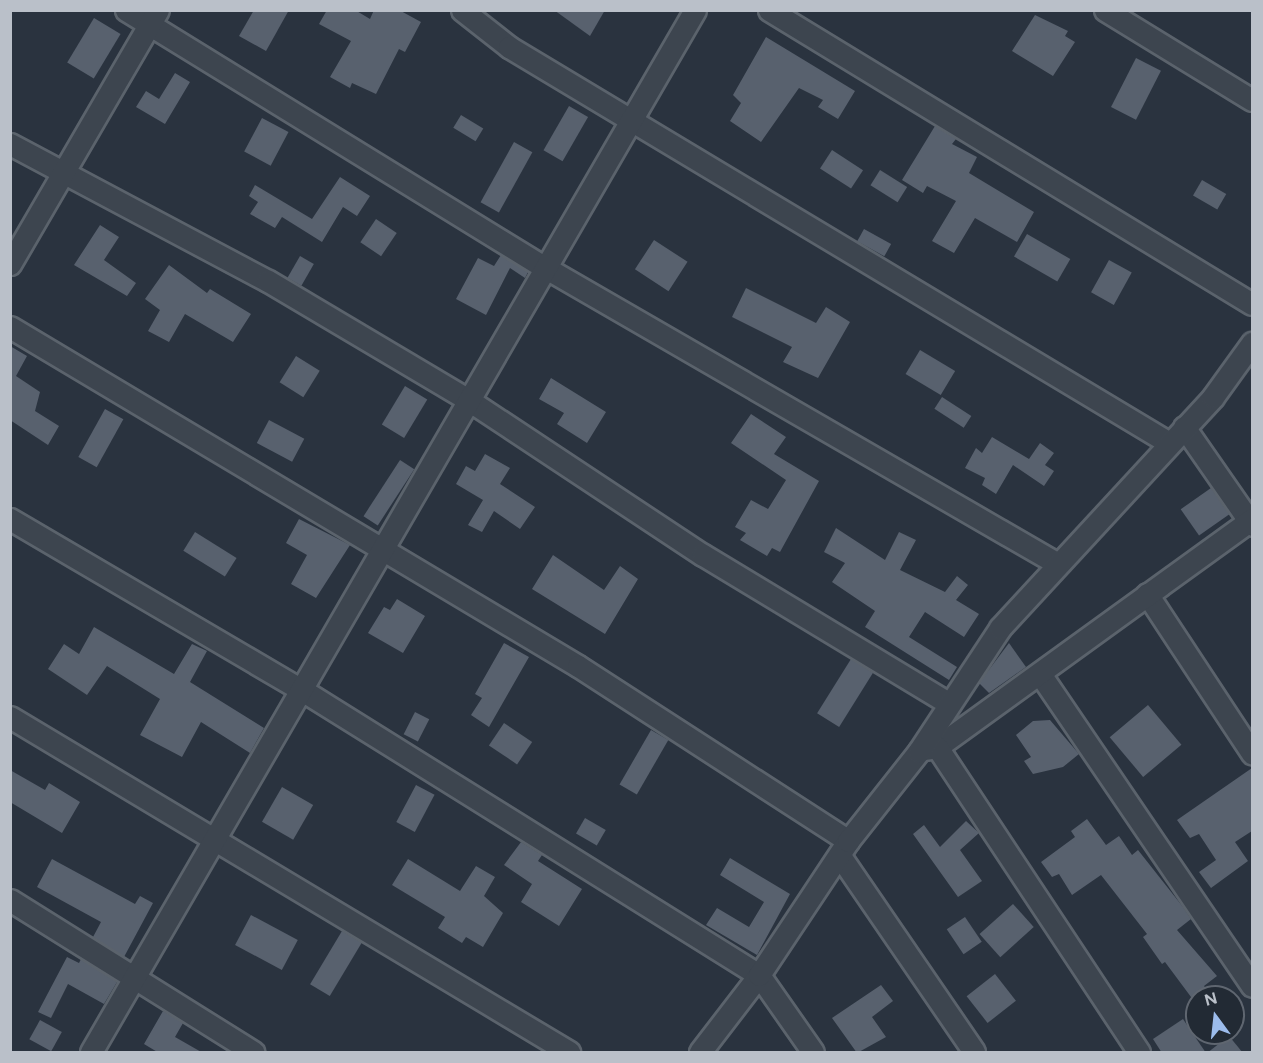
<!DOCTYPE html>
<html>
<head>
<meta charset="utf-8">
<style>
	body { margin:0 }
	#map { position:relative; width:1263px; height:1063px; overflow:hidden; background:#2a333f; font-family:Figtree,sans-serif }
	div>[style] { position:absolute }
	.building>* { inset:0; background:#58616e; transform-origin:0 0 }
	.roads { filter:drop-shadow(2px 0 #5b636c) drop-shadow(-2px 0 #5b636c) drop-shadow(0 2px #5b636c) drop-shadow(0 -2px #5b636c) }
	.street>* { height:21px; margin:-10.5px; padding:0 10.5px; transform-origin:10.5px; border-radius:10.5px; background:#3d454f }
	span { translate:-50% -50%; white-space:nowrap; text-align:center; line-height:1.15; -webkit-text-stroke:4.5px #222a34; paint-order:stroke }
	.frame { position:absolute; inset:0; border:12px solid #bac0c9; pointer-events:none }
	.north { position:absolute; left:1185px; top:985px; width:60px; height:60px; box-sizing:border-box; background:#222a34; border:2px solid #5f6670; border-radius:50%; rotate:345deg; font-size:16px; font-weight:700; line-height:24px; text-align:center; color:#bac0c9 }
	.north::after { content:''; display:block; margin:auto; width:21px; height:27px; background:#9cbcec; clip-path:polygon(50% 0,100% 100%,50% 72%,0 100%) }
</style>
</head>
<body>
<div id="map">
	<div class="building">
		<div style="clip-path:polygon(254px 10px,289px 10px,266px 51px,239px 36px)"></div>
		<div style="clip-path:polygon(327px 10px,355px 10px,370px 19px,374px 10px,399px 10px,421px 22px,405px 52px,399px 49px,376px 94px,352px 83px,350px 88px,330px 77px,351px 41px,319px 24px)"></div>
		<div style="clip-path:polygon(554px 10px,605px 10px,590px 36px)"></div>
		<div style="clip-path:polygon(1035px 15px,1068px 31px,1065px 36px,1075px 42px,1053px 76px,1012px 51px)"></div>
		<div style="left:94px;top:18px;width:31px;height:52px;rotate:31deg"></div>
		<div style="clip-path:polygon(766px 37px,855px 91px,838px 119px,818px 107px,823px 100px,799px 88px,761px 142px,730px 121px,741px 103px,733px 95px)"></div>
		<div style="left:1136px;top:58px;width:28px;height:55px;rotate:27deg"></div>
		<div style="clip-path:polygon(175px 73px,190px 82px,165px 124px,136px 107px,146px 91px,159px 99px)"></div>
		<div style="left:569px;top:106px;width:22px;height:51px;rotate:30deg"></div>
		<div style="left:461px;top:115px;width:26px;height:15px;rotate:31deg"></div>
		<div style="left:262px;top:118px;width:30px;height:38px;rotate:28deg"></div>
		<div style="clip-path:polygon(935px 126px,956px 139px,952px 144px,977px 157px,969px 173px,1034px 212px,1017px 242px,975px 218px,954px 253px,932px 241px,956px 201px,927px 186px,923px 193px,902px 180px)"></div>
		<div style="left:514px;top:142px;width:21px;height:69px;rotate:29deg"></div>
		<div style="left:832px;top:150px;width:37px;height:22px;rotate:33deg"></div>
		<div style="left:880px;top:170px;width:32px;height:18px;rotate:32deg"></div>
		<div style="clip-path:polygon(340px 177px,370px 196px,357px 216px,343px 207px,322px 242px,282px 217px,275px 228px,250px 214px,258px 202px,249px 196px,255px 185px,312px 219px)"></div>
		<div style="left:1202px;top:180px;width:28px;height:18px;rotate:30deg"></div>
		<div style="left:376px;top:219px;width:25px;height:28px;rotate:34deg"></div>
		<div style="clip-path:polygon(100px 225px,119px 237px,104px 260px,136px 283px,127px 296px,74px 265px)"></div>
		<div style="left:864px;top:229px;width:31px;height:14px;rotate:29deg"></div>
		<div style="left:1027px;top:234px;width:50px;height:26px;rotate:30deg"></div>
		<div style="left:654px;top:240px;width:40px;height:35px;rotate:33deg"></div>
		<div style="clip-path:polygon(501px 255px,528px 272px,525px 278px,510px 268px,486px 315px,456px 299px,478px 258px,494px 266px)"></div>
		<div style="left:300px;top:256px;width:16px;height:25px;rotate:30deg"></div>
		<div style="left:1109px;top:260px;width:26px;height:37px;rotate:29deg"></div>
		<div style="clip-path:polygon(169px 265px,207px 293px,210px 289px,251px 314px,233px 342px,185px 314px,169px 342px,148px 331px,160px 310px,145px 299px)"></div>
		<div style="clip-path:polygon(746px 288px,816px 323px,826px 307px,850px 322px,818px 378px,783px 362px,792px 347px,732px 317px)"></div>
		<div style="clip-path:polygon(10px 346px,27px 356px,16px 376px,40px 392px,35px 411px,59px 426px,48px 445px,10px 420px)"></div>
		<div style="left:920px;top:350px;width:41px;height:28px;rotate:31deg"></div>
		<div style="left:296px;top:356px;width:28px;height:31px;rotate:32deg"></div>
		<div style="clip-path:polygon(551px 378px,606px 412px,587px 443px,557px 424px,564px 413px,539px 399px)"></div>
		<div style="left:405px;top:386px;width:26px;height:45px;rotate:31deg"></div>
		<div style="left:942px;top:397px;width:35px;height:14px;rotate:33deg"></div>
		<div style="left:105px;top:409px;width:21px;height:55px;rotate:29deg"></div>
		<div style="clip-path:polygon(751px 414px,786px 437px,774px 454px,819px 481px,780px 552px,772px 548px,767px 556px,740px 540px,746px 533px,735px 527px,751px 500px,768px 509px,786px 480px,731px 443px)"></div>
		<div style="left:269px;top:420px;width:40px;height:26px;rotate:28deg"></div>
		<div style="clip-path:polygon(992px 437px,1029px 459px,1040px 443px,1054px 453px,1045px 465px,1054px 471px,1044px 486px,1013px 465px,996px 494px,982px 485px,985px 478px,965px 468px,976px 448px,982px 453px)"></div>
		<div style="clip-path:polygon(485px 454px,510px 468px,500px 484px,535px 507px,520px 529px,494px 511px,482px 532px,468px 525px,483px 500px,456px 484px,466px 466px,475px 471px)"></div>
		<div style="left:400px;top:460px;width:17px;height:67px;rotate:33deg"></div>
		<div style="left:1211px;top:488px;width:32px;height:37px;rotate:55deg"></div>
		<div style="clip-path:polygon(299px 519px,350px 545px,316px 598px,291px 584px,307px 555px,286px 543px)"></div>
		<div style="clip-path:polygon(836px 528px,885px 560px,899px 532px,916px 540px,900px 570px,945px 592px,957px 576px,968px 585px,956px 600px,979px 614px,964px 637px,925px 612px,909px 637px,957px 667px,949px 680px,865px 627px,875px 611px,832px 582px,845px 563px,824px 552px)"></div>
		<div style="left:195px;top:532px;width:49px;height:22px;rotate:32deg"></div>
		<div style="clip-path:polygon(553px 555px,604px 590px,620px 566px,638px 579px,605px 634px,532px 589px)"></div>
		<div style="clip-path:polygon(397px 599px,425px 616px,403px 653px,368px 633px,384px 607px,390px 610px)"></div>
		<div style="clip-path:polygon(94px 627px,174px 674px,192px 644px,207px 651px,190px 682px,264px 728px,250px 753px,201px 722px,182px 757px,140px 735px,160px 699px,107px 666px,87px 695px,48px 669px,64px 644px,79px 654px)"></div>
		<div style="clip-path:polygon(504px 643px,529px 657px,489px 727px,471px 715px,482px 698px,475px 694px)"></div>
		<div style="clip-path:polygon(1009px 643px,1026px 667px,989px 693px,979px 683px)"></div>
		<div style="left:851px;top:659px;width:26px;height:64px;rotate:32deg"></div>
		<div style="left:1148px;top:705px;width:52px;height:50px;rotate:50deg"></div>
		<div style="left:415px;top:712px;width:16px;height:25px;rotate:27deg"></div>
		<div style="clip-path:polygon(1050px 720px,1079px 754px,1063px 767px,1033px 774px,1024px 761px,1031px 757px,1016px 735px,1033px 721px)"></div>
		<div style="left:504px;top:723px;width:34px;height:27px;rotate:34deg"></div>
		<div style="left:651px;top:730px;width:20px;height:63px;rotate:30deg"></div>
		<div style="clip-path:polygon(1252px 768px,1252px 831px,1235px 842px,1248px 861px,1211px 888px,1199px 872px,1216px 860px,1199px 834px,1190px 838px,1177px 820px)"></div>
		<div style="clip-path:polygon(10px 770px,45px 790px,49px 783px,80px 802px,62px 833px,10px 802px)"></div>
		<div style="left:416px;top:785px;width:21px;height:42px;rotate:28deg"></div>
		<div style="left:282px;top:787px;width:36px;height:40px;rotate:30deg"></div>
		<div style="left:585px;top:818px;width:24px;height:18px;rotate:30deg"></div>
		<div style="clip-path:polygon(1087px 819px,1106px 845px,1119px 836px,1132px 855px,1138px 850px,1183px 907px,1191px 919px,1177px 930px,1217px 976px,1204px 986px,1213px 997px,1191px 997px,1165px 962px,1162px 964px,1143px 937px,1147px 934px,1101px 875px,1072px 895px,1059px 874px,1052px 877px,1041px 862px,1075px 837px,1071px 831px)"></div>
		<div style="clip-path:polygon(966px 821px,979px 833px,960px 850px,982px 881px,958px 897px,913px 834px,924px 825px,940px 847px)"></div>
		<div style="clip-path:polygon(521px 842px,542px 855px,538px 861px,582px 889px,559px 926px,521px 902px,532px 884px,504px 865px)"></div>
		<div style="clip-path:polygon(730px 858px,790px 894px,757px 955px,706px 925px,717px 908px,749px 927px,764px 902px,720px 875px)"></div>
		<div style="clip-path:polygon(52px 859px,135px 904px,140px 896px,153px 903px,124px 957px,93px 937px,101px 922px,37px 887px)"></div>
		<div style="clip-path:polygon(408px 859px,460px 891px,476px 866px,495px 877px,484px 896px,503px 913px,483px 947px,466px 937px,462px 943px,438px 928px,445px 917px,392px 885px)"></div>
		<div style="left:1013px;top:904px;width:31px;height:45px;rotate:48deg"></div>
		<div style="left:251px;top:915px;width:53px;height:34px;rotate:28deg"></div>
		<div style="left:965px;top:917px;width:30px;height:22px;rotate:56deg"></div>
		<div style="left:342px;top:931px;width:23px;height:62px;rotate:31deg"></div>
		<div style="clip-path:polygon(67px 957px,79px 963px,81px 959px,117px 982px,104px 1004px,68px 984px,51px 1018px,38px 1012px)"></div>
		<div style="left:995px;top:974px;width:34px;height:36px;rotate:52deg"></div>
		<div style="clip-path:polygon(881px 985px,893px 1001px,872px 1017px,886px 1037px,857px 1053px,832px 1018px)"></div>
		<div style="clip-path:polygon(163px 1011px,183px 1023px,175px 1037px,203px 1053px,159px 1053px,144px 1044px)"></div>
		<div style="clip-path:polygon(1183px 1019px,1206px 1053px,1162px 1053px,1153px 1039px)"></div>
		<div style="left:40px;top:1020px;width:25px;height:22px;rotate:29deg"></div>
		<div style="clip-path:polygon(1229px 1036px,1243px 1053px,1207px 1053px)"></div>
	</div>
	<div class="roads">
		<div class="street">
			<div style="left:126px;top:10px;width:493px;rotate:31.6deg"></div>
			<div style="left:546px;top:268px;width:591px;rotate:30.03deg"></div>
			<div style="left:462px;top:10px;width:60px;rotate:38.2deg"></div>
			<div style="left:509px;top:47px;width:770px;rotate:30.96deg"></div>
			<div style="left:769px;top:10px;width:565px;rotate:31.33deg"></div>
			<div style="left:1105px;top:10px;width:172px;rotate:31.5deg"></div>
			<div style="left:10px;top:144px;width:292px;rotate:28deg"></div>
			<div style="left:268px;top:281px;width:235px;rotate:30.7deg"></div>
			<div style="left:470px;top:401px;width:279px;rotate:33.5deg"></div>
			<div style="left:703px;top:555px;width:286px;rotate:31.1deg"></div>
			<div style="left:10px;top:264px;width:294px;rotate:-59.8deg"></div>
			<div style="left:10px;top:327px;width:661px;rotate:30.83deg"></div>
			<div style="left:578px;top:666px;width:322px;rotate:32.9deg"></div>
			<div style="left:1184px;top:427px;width:119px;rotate:55.2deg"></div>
			<div style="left:10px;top:519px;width:338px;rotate:30.4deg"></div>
			<div style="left:302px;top:690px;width:539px;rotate:31.95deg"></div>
			<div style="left:759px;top:975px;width:94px;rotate:55deg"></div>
			<div style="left:1147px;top:594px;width:191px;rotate:56.6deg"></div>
			<div style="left:1040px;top:674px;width:377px;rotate:55.8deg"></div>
			<div style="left:10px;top:717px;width:652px;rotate:30.93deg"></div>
			<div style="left:937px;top:747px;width:389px;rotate:-35.9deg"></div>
			<div style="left:925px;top:749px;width:12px;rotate:-9deg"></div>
			<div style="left:937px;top:747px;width:366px;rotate:56.5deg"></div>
			<div style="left:840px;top:856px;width:237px;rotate:55.6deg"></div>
			<div style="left:10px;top:900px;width:287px;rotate:32deg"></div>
			<div style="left:91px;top:1052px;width:1204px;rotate:-59.9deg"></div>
			<div style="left:700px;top:1052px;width:97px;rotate:-52.5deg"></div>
			<div style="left:759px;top:975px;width:161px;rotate:-56.4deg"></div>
			<div style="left:848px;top:841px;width:115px;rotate:-51.7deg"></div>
			<div style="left:919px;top:751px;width:147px;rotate:-56.6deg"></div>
			<div style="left:1000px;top:628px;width:314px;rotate:-47.3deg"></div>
			<div style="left:1213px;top:397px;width:67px;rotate:-54.2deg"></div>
		</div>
	</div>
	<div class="frame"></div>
	<div class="north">N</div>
</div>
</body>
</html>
